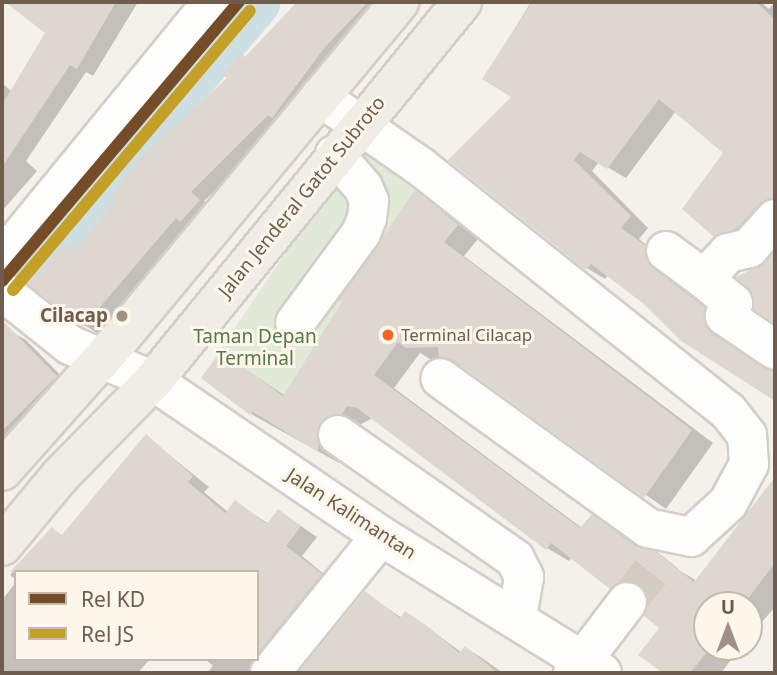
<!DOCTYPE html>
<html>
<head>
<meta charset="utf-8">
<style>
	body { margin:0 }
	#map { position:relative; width:777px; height:675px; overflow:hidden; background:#f4f1ea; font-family:"Noto Sans",sans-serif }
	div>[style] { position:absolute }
	.green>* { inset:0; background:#e0ead6; transform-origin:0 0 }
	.shadow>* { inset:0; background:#0003 }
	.river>* { height:52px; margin:-26px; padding:0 26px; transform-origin:26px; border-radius:26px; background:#cddfe3 }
	.building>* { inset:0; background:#ddd7d0 }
	.minor-tunnel>* { height:38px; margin-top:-19px; transform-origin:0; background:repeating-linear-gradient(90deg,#d3ccc3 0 38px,transparent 0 57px) }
	.roads { filter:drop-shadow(2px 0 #d3cec8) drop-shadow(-2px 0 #d3cec8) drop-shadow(0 2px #d3cec8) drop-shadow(0 -2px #d3cec8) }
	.minor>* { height:38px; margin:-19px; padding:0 19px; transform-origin:19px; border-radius:19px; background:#fdfdfc }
	.major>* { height:38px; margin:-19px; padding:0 19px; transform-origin:19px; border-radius:19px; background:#f0ede6 }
	.rail-1>* { height:12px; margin:-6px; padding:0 6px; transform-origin:6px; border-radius:6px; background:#744c28 }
	.rail-2>* { height:12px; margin:-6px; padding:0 6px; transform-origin:6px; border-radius:6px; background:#c4a027 }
	.dots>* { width:19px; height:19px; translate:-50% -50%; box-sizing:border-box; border:4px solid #fcf7ea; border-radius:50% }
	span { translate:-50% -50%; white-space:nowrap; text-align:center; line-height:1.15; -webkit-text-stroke:6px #fcf7ea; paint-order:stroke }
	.bus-label { font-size:17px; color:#6f5c4d }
	.left { translate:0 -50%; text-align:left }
	.street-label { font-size:19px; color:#6f5c4d }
	.poi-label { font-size:19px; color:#6f5c4d; font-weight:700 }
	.right { translate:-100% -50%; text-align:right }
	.park-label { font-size:19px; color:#54794a }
	.frame { position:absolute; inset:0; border:4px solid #6f5c4d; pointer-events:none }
	.legend { position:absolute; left:14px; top:570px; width:245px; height:91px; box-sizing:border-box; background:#fcf7ea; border:2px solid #c4b9ab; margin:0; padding:9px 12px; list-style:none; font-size:21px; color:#6f5c4d }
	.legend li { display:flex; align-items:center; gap:14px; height:35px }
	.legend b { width:35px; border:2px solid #c4b9ab }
	.north { position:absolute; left:693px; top:591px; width:70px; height:70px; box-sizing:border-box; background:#fcf7ea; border:2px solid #c4b9ab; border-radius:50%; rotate:0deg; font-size:19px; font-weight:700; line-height:28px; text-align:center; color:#6f5c4d }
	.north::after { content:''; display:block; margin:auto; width:24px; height:32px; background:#9e9084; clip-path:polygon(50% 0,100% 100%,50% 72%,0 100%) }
</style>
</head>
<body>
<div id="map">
	<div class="green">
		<div style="left:365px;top:135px;width:95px;height:291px;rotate:34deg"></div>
	</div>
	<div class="shadow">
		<div style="clip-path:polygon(8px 2px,138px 2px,93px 76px,86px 72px,26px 161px,37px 171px,2px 211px,2px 83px,12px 92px,47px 33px)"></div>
		<div style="clip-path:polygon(293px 2px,382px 2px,304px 106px,204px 201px,214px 210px,190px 226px,99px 334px,84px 325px,67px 245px,77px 251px,296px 5px)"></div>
		<div style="clip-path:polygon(531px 2px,761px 2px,769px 9px,775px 2px,775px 219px,734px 246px,709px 231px,725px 153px,676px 111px,626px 178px,599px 162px,592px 171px,648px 228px,639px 239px,663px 258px,664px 271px,671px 281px,723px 321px,723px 337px,731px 347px,775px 372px,775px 398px,682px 339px,645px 302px,608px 275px,605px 279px,587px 268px,513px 97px,484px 78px)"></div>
		<div style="clip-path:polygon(416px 193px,479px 238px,464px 256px,713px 443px,666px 509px,469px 370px,447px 359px,430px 359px,420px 353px,394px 388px,582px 528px,592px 517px,697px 581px,766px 492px,775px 498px,775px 607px,749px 637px,749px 605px,707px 605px,707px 647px,741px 647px,721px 673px,666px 673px,641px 654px,661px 628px,646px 594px,632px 600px,572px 557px,569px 561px,547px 548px,373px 418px,342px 434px,339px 463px,251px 414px,222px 353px,285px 396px)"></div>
		<div style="clip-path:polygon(11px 332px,26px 340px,70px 385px,2px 455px,2px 341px)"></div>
		<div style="clip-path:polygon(146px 436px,209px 487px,204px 492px,228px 512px,235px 502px,269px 524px,279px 511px,317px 537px,302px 556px,337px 585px,268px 673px,207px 673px,213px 666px,205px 659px,257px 659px,257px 572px,16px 572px,16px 580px,10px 575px,52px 529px,63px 536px)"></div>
		<div style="clip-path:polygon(16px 582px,16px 659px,150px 659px,138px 673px,2px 673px,2px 600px)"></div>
		<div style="clip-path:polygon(365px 593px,402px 618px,422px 623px,462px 653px,466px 648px,482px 658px,503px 673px,300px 673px)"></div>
	</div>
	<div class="river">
		<div style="left:22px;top:273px;width:357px;rotate:-49.4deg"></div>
	</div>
	<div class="building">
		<div style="clip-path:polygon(5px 2px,116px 2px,77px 69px,70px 65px,2px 167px,2px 105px,45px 33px)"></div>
		<div style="clip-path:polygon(297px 2px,368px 2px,325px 47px,272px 118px,268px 115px,191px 192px,200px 200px,180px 222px,176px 218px,83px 327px,28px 284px,67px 243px,75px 250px,114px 203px,111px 200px,126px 174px,146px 152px,227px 78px,222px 74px,241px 53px,245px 57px)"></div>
		<div style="clip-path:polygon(532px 2px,756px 2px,775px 20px,775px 198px,759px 204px,737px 228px,714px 237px,682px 209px,723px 153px,659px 99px,607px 169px,580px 152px,574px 160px,631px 216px,621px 228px,645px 245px,646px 259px,653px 268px,705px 308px,705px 325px,712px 334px,775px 372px,775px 401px,681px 341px,644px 304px,591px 264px,586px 270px,448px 160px,511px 97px,482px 79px)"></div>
		<div style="clip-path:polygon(415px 190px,458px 225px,444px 242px,692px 430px,644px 498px,453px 360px,439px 357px,438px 347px,406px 348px,398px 342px,374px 375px,580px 528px,592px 514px,635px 546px,657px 552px,694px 582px,775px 477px,775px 563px,743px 605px,707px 605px,707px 647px,711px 647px,690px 673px,663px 673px,638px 655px,659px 628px,644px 616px,649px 604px,641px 585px,629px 580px,610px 589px,551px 543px,546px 550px,357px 408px,347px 406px,342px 414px,321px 422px,318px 452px,253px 412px,250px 415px,201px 378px,222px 351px,283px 396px,342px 302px,339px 300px)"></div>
		<div style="clip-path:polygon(775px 251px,775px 324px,753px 309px,753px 294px,736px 277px,765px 263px)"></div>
		<div style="clip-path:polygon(2px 320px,57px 376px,2px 431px)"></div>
		<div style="clip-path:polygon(146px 434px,193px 476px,188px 482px,225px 513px,235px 500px,267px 524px,278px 509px,301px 526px,286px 546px,322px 574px,257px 654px,257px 572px,10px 572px,52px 527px,61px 536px)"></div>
		<div style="clip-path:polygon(365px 591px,400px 618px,405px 611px,427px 626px,459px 653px,465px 646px,498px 673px,298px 673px)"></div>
	</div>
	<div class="minor-tunnel">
		<div style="left:627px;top:602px;width:58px;rotate:-51.3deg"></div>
	</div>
	<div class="roads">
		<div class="minor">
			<div style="left:320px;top:97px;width:123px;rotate:34.7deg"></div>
			<div style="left:421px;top:167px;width:392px;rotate:38.5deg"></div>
			<div style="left:728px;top:411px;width:31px;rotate:52deg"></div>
			<div style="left:747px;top:435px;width:29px;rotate:86deg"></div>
			<div style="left:749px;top:464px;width:44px;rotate:118.3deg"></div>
			<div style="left:728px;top:503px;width:50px;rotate:137.4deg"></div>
			<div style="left:691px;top:537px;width:44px;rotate:-168.2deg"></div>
			<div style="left:648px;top:528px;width:256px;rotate:-144.2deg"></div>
			<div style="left:666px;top:251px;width:47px;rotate:36.4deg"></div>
			<div style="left:704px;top:279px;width:35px;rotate:-47deg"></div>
			<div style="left:728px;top:253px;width:22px;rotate:-13deg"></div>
			<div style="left:749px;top:248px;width:39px;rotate:-48deg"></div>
			<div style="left:2px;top:259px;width:332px;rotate:-50.7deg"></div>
			<div style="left:704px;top:279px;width:38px;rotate:40deg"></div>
			<div style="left:733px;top:303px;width:15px;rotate:122deg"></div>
			<div style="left:725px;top:316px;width:60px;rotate:34.2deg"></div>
			<div style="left:2px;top:291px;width:87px;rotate:38.5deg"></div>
			<div style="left:70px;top:345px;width:90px;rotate:23.4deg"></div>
			<div style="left:153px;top:381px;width:276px;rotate:34.2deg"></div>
			<div style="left:381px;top:536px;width:260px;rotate:31.8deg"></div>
			<div style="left:295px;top:323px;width:112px;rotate:-53.7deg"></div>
			<div style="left:361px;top:233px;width:16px;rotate:-68deg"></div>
			<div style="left:367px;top:218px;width:17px;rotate:-83deg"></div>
			<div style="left:369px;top:201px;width:15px;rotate:-113deg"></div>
			<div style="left:363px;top:187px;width:43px;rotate:-131.2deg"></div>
			<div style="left:338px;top:435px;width:216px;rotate:35deg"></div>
			<div style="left:515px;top:559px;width:20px;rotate:63deg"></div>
			<div style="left:524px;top:577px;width:42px;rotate:99.7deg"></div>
			<div style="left:270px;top:673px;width:176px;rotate:-51deg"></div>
			<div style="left:573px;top:673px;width:89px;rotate:-52.7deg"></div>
		</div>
		<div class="major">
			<div style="left:2px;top:471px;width:173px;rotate:-48.3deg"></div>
			<div style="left:117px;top:342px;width:442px;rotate:-50.3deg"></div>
			<div style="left:2px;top:546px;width:92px;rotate:-50.3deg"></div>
			<div style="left:61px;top:475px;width:132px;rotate:-45.6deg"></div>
			<div style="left:153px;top:381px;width:489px;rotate:-50.8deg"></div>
		</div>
	</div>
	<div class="rail-1">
		<div style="left:2px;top:281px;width:366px;rotate:-49.7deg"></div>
	</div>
	<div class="rail-2">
		<div style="left:13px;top:290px;width:366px;rotate:-49.7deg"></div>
	</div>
	<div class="dots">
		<div style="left:122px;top:316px;background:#9e9084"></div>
		<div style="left:388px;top:335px;background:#f26522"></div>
	</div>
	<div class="bus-label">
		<span class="left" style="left:401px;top:335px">Terminal Cilacap</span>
	</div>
	<div class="street-label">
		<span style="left:302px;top:197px;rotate:-51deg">Jalan Jenderal Gatot Subroto</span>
		<span style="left:351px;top:514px;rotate:33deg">Jalan Kalimantan</span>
	</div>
	<div class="poi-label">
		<span class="right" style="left:108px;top:316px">Cilacap</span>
	</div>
	<div class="park-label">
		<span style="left:255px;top:348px">Taman Depan<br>Terminal</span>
	</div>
	<div class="frame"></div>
	<ul class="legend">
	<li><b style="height:9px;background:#744c28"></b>Rel KD</li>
	<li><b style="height:9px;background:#c4a027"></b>Rel JS</li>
	</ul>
	<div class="north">U</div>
</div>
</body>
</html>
